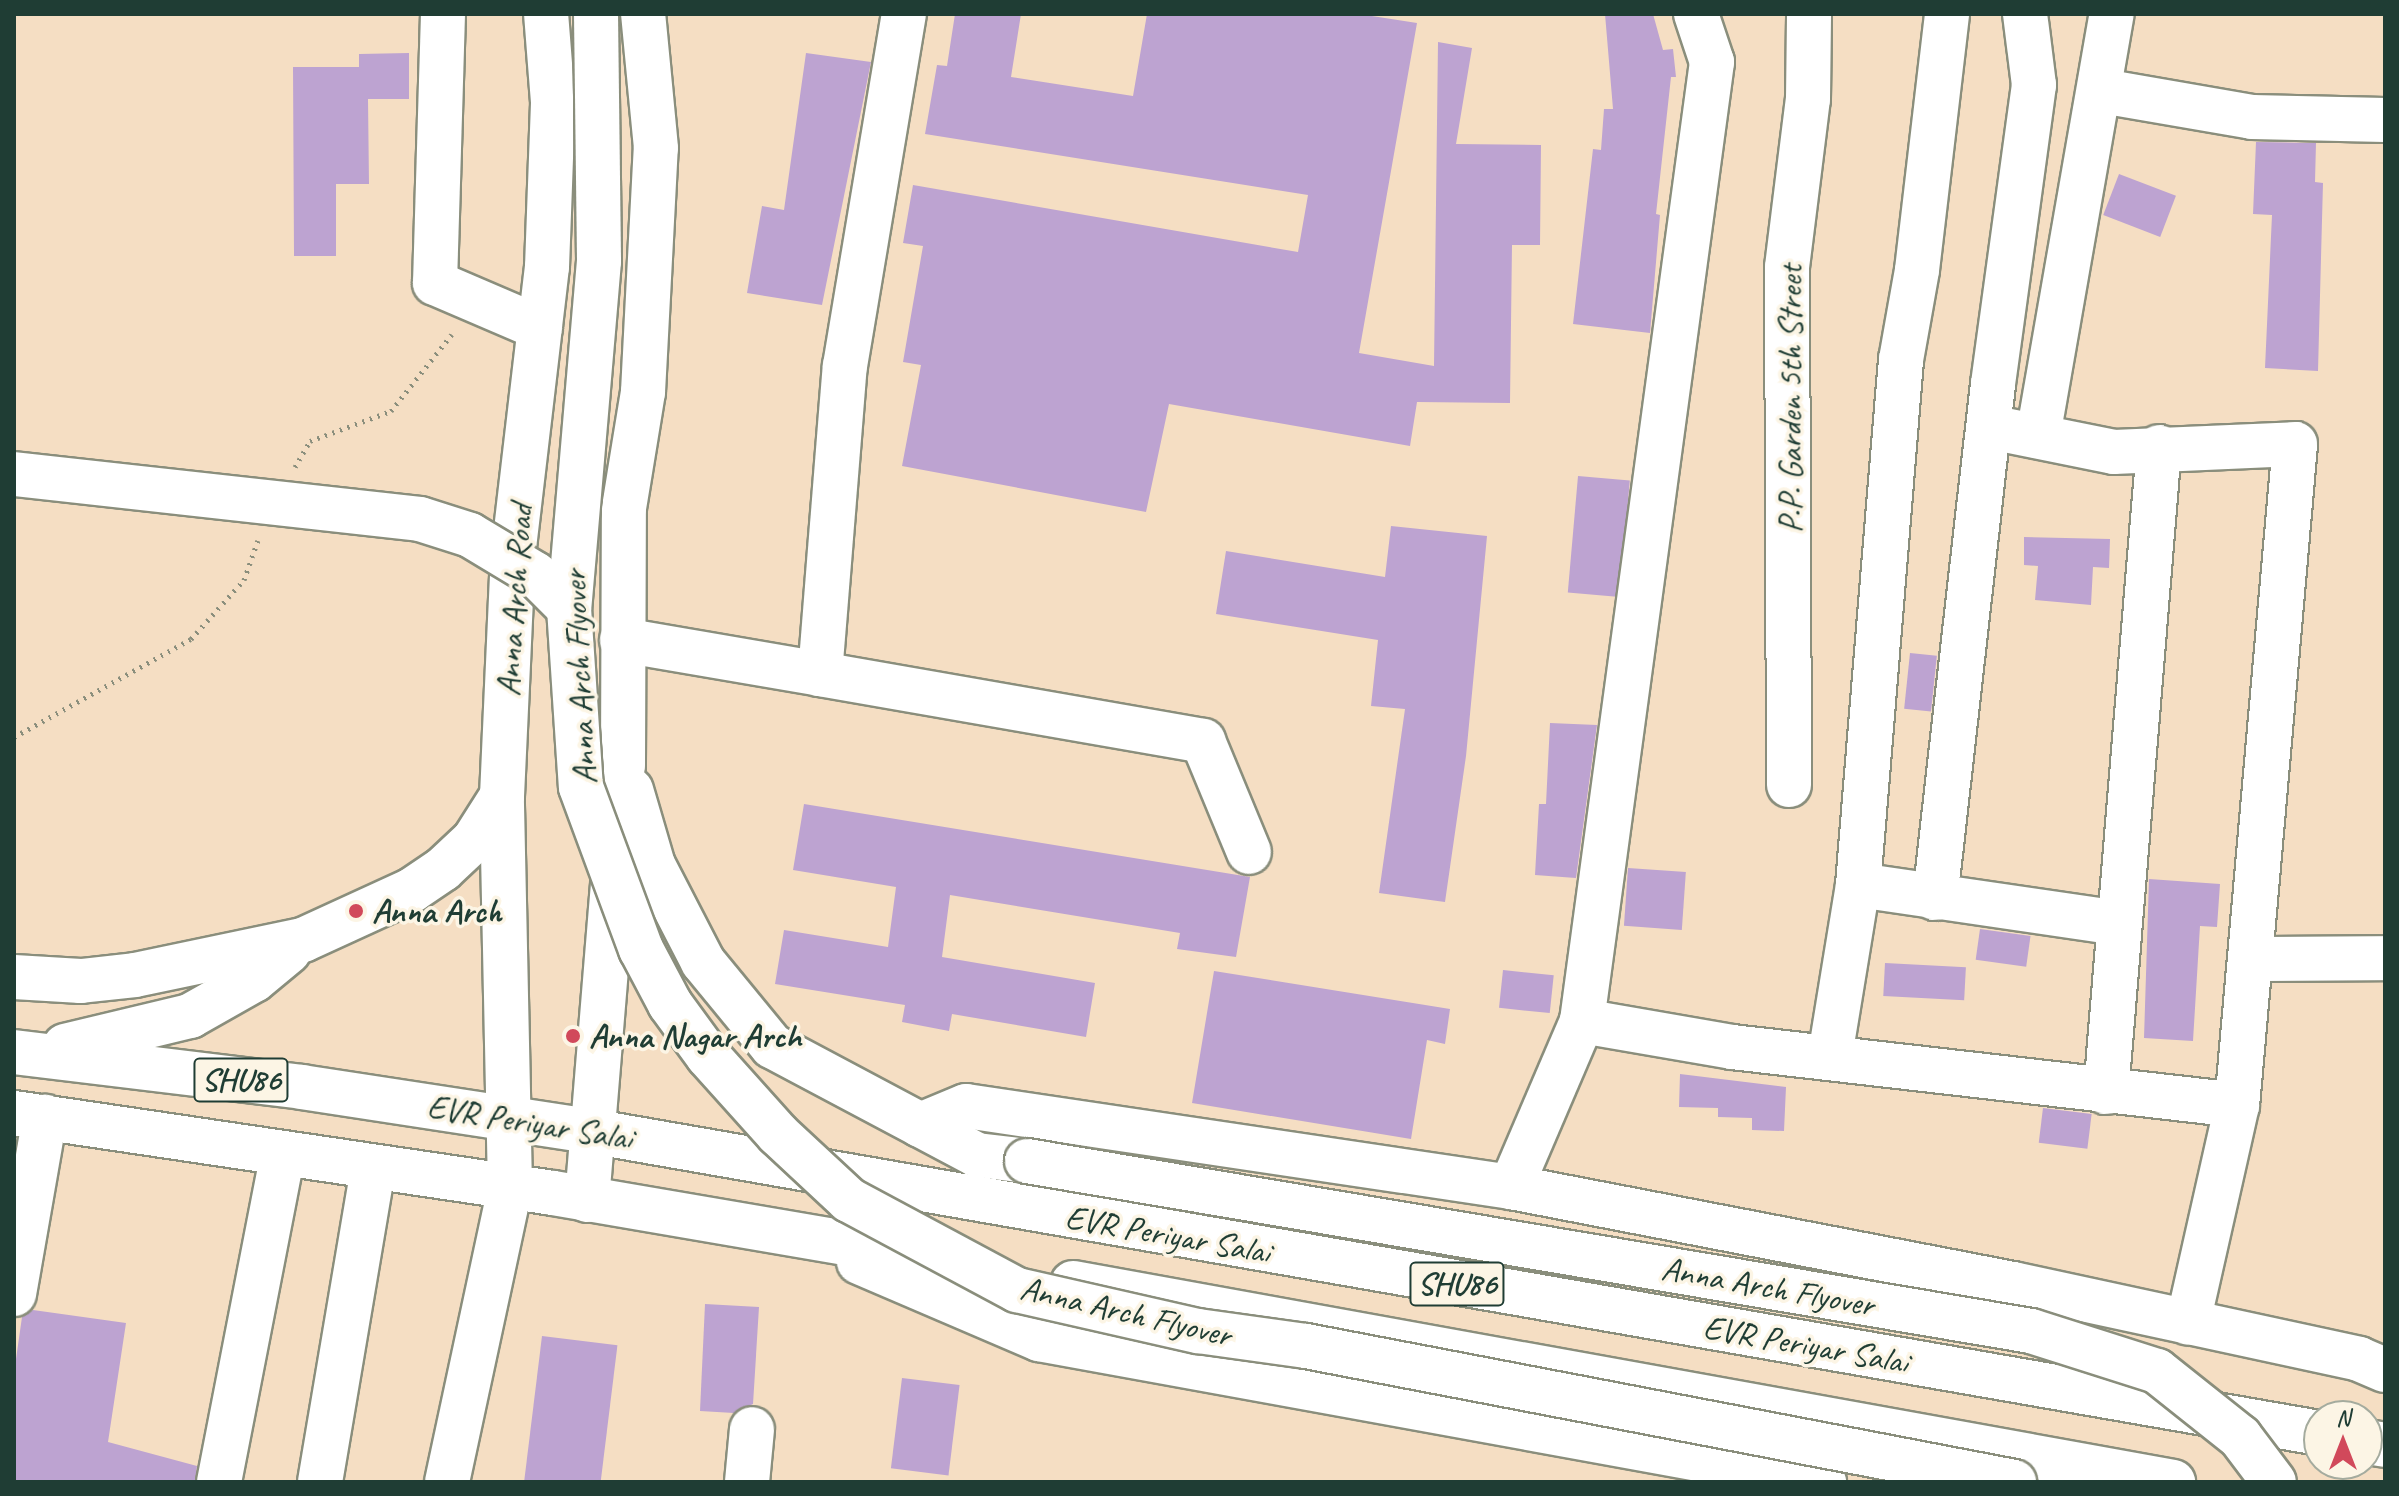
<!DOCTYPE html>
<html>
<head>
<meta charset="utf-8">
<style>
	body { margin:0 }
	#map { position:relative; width:2399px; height:1496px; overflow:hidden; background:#f5dec3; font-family:Caveat,sans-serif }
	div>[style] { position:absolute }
	.building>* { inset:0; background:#bda3d1; transform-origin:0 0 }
	.path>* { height:5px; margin-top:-2.5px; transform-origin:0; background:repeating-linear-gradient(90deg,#8a8e7c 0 2px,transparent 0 8px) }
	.roads { filter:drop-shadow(2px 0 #8a8e7c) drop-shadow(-2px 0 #8a8e7c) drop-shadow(0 2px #8a8e7c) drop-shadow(0 -2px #8a8e7c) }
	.minor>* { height:44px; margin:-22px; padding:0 22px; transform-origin:22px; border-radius:22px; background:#fff }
	.major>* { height:44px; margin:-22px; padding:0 22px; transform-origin:22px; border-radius:22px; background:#fff }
	.bridges { filter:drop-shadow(2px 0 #8a8e7c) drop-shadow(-2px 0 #8a8e7c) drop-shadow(0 2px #8a8e7c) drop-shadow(0 -2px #8a8e7c) }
	.major-bridge>* { height:44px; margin:-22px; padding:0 22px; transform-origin:22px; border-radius:22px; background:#fff }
	.dots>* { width:22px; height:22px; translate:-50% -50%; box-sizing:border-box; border:4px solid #fcf5e5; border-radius:50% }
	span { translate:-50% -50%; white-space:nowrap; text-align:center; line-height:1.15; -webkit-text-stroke:7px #fcf5e5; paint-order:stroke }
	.shield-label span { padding:2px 6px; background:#fcf5e5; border:2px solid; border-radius:6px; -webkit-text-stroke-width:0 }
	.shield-label { font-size:32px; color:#1f3d34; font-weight:700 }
	.street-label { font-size:34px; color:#1f3d34 }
	.poi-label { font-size:34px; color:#1f3d34; font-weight:700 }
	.left { translate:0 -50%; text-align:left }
	.frame { position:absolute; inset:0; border:16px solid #1f3d34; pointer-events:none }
	.north { position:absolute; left:2303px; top:1400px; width:80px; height:80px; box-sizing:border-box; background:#fcf5e5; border:2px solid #a4ab9e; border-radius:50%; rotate:0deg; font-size:22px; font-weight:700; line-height:32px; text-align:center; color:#1f3d34 }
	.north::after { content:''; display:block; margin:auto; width:28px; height:36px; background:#d1495b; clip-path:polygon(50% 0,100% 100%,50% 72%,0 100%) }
</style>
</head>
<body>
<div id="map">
	<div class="building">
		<div style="clip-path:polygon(955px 14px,1021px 14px,1011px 77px,1133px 96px,1147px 14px,1359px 14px,1417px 23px,1359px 353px,1434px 366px,1438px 42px,1472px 48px,1456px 144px,1541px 145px,1540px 245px,1512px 245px,1510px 403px,1417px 402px,1410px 446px,1169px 404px,1146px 512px,902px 466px,921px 365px,903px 362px,923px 246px,903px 243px,913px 185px,1298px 252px,1308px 195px,925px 134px,937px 65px,947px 66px)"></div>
		<div style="clip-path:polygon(1605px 14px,1653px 14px,1663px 50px,1673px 49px,1676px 77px,1671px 77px,1656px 214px,1660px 215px,1650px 333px,1573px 324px,1593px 149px,1601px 150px,1604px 109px,1613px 109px)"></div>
		<div style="clip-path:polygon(409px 53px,409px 99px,368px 99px,369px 184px,336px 184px,336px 256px,294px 256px,293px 67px,359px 67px,359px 54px)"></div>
		<div style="clip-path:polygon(806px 53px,871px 62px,822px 305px,747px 293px,762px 206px,784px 210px)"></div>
		<div style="clip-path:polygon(2256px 142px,2316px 143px,2315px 182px,2323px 183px,2318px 371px,2265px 368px,2272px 215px,2253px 214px)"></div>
		<div style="left:2119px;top:174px;width:61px;height:44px;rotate:21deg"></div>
		<div style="left:1578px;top:476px;width:52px;height:117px;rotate:5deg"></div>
		<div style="clip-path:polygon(1391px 526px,1487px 536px,1466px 756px,1445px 902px,1379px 893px,1405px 709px,1371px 706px,1378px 640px,1216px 614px,1226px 551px,1385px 577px)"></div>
		<div style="clip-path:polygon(2024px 537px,2110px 539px,2109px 568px,2093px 567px,2091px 605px,2035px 600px,2038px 566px,2024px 565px)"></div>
		<div style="left:1910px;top:653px;width:27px;height:56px;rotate:6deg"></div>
		<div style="clip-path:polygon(1550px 723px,1597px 725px,1576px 878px,1535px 875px,1539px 804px,1546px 804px)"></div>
		<div style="clip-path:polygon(804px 804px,1250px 877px,1236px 957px,1177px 949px,1180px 933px,950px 895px,942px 957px,1095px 983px,1086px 1037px,952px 1014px,949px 1031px,902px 1022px,905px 1005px,775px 984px,784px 930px,888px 947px,896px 887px,793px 870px)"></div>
		<div style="left:1628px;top:868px;width:58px;height:58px;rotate:4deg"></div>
		<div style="clip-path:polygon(2149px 879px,2220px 884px,2217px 927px,2200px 926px,2193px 1041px,2144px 1038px)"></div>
		<div style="left:1980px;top:929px;width:51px;height:31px;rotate:8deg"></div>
		<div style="left:1885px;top:963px;width:81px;height:33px;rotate:3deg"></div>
		<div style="left:1503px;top:970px;width:51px;height:38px;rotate:6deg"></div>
		<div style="clip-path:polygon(1214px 971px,1450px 1009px,1445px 1044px,1427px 1040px,1411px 1139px,1192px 1103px)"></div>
		<div style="clip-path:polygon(1680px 1074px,1786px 1087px,1784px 1131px,1752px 1130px,1752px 1118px,1718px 1117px,1718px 1108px,1679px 1107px)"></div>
		<div style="left:2043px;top:1108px;width:49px;height:35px;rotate:7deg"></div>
		<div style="clip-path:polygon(705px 1304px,759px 1307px,753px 1404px,734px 1413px,700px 1411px)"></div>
		<div style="clip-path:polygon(33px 1310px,126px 1323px,108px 1442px,197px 1466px,195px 1482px,14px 1482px,14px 1373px,22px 1317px)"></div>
		<div style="left:542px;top:1336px;width:76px;height:147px;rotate:7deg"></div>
		<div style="left:902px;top:1378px;width:58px;height:91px;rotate:7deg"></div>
	</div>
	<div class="path">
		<div style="left:295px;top:467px;width:30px;rotate:-60deg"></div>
		<div style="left:310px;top:441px;width:86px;rotate:-20.3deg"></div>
		<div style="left:391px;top:411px;width:98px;rotate:-51.6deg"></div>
		<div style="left:14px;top:737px;width:202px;rotate:-29deg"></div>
		<div style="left:191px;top:639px;width:79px;rotate:-48.1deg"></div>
		<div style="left:244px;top:580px;width:42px;rotate:-70.7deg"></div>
	</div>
	<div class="roads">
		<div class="minor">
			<div style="left:443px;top:14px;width:269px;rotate:91.7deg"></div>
			<div style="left:435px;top:283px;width:114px;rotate:23.2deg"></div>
			<div style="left:2102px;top:91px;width:152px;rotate:9.8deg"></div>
			<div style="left:2252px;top:117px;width:133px;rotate:1.3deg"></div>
			<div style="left:1990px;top:427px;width:126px;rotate:11.4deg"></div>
			<div style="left:2114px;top:452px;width:181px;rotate:-2.5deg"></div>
			<div style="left:2295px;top:444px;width:664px;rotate:95.01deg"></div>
			<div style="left:2237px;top:1105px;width:223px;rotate:102.7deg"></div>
			<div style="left:2038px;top:436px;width:428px;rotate:-80.1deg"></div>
			<div style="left:622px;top:640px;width:201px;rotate:9.7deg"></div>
			<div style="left:820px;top:674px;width:309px;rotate:-85.4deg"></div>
			<div style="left:845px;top:366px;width:357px;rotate:-80.5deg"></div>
			<div style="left:820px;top:674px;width:389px;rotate:9.9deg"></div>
			<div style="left:1203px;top:741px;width:120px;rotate:67.5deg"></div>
			<div style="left:1789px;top:785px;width:518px;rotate:-90.22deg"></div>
			<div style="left:1787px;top:267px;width:169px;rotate:-82.9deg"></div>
			<div style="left:1808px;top:99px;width:85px;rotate:-89.3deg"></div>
			<div style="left:1858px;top:885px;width:263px;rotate:8.3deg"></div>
			<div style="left:1935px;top:898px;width:517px;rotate:-83.56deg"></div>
			<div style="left:1993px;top:384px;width:302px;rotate:-82.2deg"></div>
			<div style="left:2034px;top:85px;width:72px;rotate:-97.2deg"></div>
			<div style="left:2251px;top:959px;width:134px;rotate:-0.4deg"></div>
			<div style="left:1582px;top:1021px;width:152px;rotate:9.8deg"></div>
			<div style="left:1732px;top:1047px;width:508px;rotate:6.55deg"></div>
			<div style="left:1830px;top:1056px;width:173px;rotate:-80.7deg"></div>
			<div style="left:1858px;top:885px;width:527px;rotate:-85.32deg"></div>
			<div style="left:1901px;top:360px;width:91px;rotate:-79.9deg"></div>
			<div style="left:1917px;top:270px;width:258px;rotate:-83.3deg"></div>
			<div style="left:2106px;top:1092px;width:647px;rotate:-85.3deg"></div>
			<div style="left:1511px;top:1187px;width:181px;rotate:-66.8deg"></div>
			<div style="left:1582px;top:1021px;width:968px;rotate:-82.28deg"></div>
			<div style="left:1712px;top:62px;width:51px;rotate:-108.4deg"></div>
			<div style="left:14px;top:1294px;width:180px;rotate:-80.1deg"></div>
			<div style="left:219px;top:1482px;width:335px;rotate:-79deg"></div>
			<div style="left:320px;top:1482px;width:319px;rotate:-80.4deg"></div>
			<div style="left:447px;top:1482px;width:302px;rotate:-77.9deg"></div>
			<div style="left:747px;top:1482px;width:53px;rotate:-84.6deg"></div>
		</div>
		<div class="major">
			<div style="left:631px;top:790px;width:78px;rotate:73.7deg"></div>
			<div style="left:653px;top:865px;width:109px;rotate:62.7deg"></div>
			<div style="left:703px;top:962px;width:109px;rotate:50.6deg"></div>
			<div style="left:772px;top:1046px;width:232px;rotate:28deg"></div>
			<div style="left:977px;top:1155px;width:50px;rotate:6.8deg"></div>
			<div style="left:14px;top:977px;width:67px;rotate:3.4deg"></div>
			<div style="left:81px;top:981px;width:54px;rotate:-6.3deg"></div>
			<div style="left:135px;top:975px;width:172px;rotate:-11.8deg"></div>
			<div style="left:303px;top:940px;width:120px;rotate:-24.6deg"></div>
			<div style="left:412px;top:890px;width:37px;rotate:-34deg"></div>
			<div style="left:443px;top:869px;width:42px;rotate:-43.1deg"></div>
			<div style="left:474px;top:840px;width:52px;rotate:-57.5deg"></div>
			<div style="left:65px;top:1046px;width:129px;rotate:-13.5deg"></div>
			<div style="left:190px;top:1016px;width:73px;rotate:-29.4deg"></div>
			<div style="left:254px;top:980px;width:45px;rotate:-39.6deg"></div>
			<div style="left:14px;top:1052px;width:290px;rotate:6.9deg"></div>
			<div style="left:302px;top:1087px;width:297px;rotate:8.7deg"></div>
			<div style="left:596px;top:1132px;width:1749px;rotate:9.91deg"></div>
			<div style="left:14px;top:1113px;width:545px;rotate:8.44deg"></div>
			<div style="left:553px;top:1193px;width:411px;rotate:9.7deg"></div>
			<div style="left:920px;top:1125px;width:50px;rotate:-22.4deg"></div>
			<div style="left:966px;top:1106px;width:551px;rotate:8.45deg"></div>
			<div style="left:1511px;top:1187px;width:511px;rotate:10.94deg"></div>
			<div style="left:2013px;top:1284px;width:354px;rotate:12.2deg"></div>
			<div style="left:2359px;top:1359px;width:28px;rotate:23deg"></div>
			<div style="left:510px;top:1187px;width:391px;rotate:-91.2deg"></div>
			<div style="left:502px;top:796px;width:240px;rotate:-87.4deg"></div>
			<div style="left:513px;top:556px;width:291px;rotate:-83.3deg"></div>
			<div style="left:547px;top:267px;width:165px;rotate:-87.9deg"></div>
			<div style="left:553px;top:102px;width:88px;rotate:-94.5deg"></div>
			<div style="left:587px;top:1200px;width:436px;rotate:-85.3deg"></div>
			<div style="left:623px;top:765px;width:257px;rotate:-89.8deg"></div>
			<div style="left:624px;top:508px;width:118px;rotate:-80.7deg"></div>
			<div style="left:643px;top:392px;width:244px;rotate:-87deg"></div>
			<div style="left:656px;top:148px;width:135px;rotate:-95.5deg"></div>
			<div style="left:859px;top:1262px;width:196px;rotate:23.2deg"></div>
			<div style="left:1039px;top:1339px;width:798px;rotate:10.32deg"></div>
			<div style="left:1073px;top:1283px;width:1118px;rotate:10.25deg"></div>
			<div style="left:2367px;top:1442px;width:18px;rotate:9deg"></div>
		</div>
	</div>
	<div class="bridges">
		<div class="major-bridge">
			<div style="left:596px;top:14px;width:247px;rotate:89.3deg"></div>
			<div style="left:599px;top:261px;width:348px;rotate:94.9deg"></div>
			<div style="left:569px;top:608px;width:179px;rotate:86.2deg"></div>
			<div style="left:581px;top:787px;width:173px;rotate:69.7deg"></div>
			<div style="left:641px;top:949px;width:62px;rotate:62.2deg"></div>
			<div style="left:670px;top:1004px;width:64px;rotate:53.8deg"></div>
			<div style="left:708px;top:1056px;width:105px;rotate:48.1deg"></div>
			<div style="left:778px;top:1134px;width:97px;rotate:42.9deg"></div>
			<div style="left:849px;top:1200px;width:191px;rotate:28.2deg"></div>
			<div style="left:1017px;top:1290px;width:186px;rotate:12.8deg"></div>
			<div style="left:1198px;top:1331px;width:109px;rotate:7.9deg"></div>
			<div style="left:1306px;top:1346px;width:721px;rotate:10.87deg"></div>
			<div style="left:14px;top:474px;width:408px;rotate:6.3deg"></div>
			<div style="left:420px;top:519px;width:52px;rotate:17.7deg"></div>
			<div style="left:470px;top:535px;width:76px;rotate:31deg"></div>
			<div style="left:535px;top:574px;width:48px;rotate:45deg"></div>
			<div style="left:1027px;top:1161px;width:1018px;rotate:9.61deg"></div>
			<div style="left:2031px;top:1331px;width:132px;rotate:17.6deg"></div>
			<div style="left:2157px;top:1371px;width:106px;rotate:38.5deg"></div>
			<div style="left:2240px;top:1437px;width:56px;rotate:52.9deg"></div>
		</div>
	</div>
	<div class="dots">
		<div style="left:356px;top:911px;background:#d1495b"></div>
		<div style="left:573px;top:1036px;background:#d1495b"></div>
	</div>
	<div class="shield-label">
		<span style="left:241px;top:1080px">SHU86</span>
		<span style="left:1457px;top:1284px">SHU86</span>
	</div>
	<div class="street-label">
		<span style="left:1790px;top:399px;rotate:-90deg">P.P. Garden 5th Street</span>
		<span style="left:514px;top:600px;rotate:-86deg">Anna Arch Road</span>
		<span style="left:579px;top:677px;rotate:-93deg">Anna Arch Flyover</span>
		<span style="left:530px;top:1122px;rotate:9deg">EVR Periyar Salai</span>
		<span style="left:1168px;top:1234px;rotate:10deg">EVR Periyar Salai</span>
		<span style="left:1768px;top:1286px;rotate:10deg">Anna Arch Flyover</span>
		<span style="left:1126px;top:1311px;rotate:13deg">Anna Arch Flyover</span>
		<span style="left:1806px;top:1344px;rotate:10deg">EVR Periyar Salai</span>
	</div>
	<div class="poi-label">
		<span class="left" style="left:372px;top:911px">Anna Arch</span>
		<span class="left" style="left:589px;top:1036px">Anna Nagar Arch</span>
	</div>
	<div class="frame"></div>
	<div class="north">N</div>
</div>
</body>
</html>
